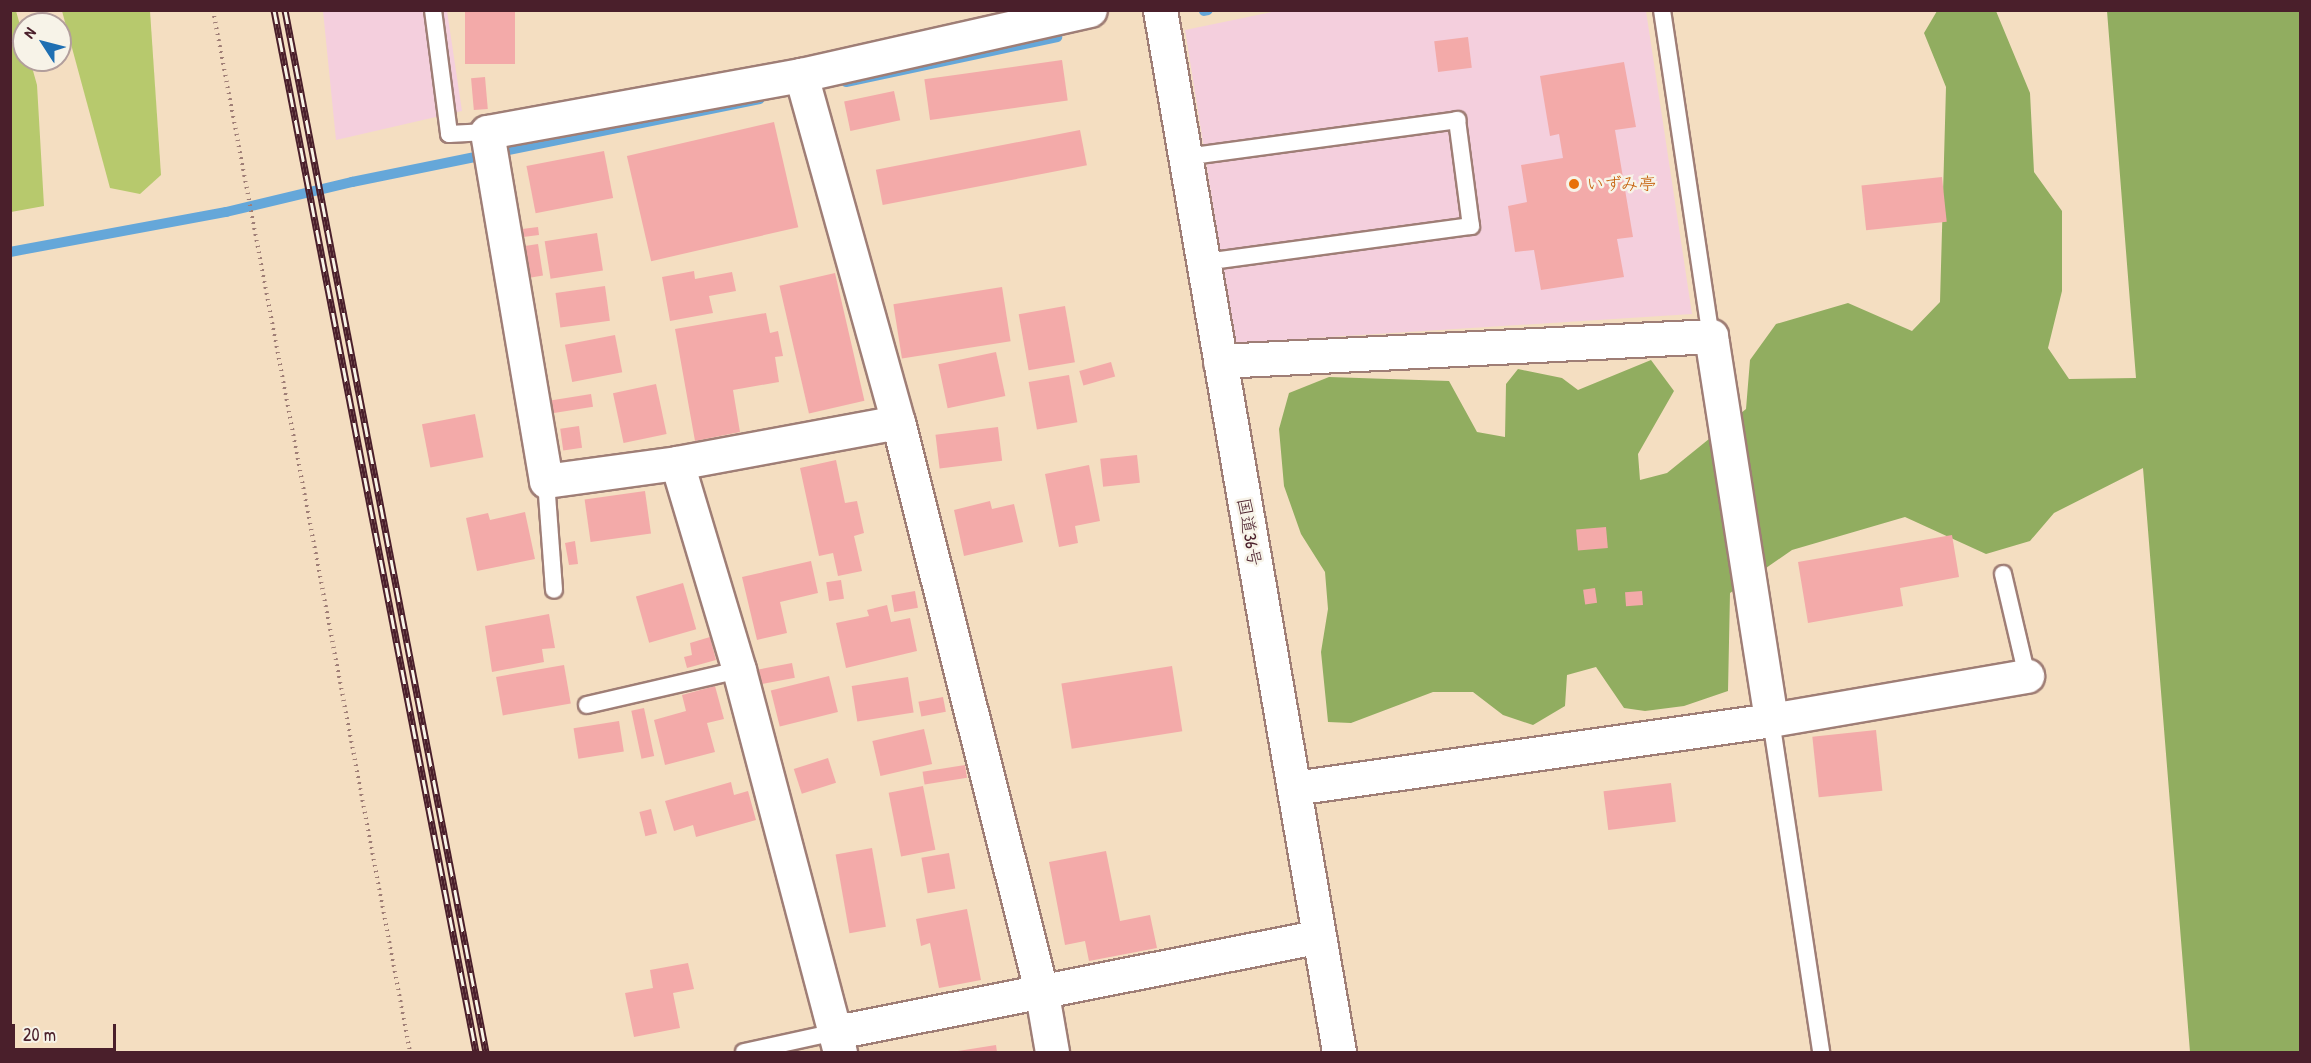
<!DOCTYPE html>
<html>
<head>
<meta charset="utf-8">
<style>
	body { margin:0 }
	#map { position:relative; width:2311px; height:1063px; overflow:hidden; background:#f4dec1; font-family:"Patrick Hand","Klee One",sans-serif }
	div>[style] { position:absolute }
	.built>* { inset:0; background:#f4cfdd }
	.green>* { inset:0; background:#b7c96d }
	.forest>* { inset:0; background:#91ad60 }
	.stream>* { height:10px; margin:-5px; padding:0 5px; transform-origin:5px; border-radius:5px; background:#65a7d9 }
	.building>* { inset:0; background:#f3aaa9; transform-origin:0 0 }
	.path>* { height:4px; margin-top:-2px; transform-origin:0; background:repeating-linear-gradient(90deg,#9f7e76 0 1.5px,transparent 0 6px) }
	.roads { filter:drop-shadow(2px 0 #9f7e76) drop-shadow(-2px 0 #9f7e76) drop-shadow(0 2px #9f7e76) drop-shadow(0 -2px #9f7e76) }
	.lane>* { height:16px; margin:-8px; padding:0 8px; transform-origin:8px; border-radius:8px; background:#fff }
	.street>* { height:33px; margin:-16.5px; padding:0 16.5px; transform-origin:16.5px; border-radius:16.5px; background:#fff }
	.highway>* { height:33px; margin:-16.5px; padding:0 16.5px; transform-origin:16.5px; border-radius:16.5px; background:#fff }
	.rail>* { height:7px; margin-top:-3.5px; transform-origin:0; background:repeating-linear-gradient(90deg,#f7f3e8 0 14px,#4a1f2b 0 28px); box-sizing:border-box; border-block:2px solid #4a1f2b }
	.dots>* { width:16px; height:16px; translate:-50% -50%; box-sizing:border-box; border:3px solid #f7f3e8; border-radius:50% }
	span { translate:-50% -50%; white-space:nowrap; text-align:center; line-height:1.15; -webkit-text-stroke:5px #f7f3e8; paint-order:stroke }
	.food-label { font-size:18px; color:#c56008 }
	.left { translate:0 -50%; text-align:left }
	.street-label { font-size:18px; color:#4a1f2b }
	.frame { position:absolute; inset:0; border:12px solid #4a1f2b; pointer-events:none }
	.north { position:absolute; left:12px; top:12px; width:60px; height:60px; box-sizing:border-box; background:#f7f3e8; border:2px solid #b29e9c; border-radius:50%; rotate:306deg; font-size:16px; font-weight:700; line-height:24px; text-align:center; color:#4a1f2b }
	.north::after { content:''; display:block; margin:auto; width:21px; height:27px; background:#1f6fb2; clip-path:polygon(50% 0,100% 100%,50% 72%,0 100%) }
	.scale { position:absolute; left:12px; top:1024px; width:104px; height:27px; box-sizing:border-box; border:3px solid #4a1f2b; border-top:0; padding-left:8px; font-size:18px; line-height:21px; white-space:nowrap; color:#4a1f2b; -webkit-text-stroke:4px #f7f3e8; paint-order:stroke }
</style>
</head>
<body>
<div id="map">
	<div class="built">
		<div style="clip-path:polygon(1281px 10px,1646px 11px,1692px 314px,1235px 343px,1185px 30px)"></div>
		<div style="clip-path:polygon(323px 11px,447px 11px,462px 111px,336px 140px)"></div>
	</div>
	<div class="green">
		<div style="clip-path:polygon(16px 11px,24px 39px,24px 60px,30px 60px,37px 85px,44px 206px,11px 212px,10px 11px)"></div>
		<div style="clip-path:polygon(62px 11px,150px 11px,161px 175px,140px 194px,110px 188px)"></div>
	</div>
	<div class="forest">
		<div style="clip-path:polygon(1937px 11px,1996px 11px,2030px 93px,2034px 172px,2062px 211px,2062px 291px,2048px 348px,2069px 379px,2136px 378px,2107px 11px,2300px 11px,2300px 1052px,2190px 1052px,2143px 468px,2054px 513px,2030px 541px,1986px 554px,1905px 517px,1792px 550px,1730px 593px,1728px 691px,1684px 706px,1645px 711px,1624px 708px,1596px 667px,1567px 675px,1565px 706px,1533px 725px,1503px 715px,1473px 692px,1433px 692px,1351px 723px,1328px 722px,1321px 652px,1328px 609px,1325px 572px,1301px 534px,1284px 486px,1279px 429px,1289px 393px,1329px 377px,1449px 381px,1477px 432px,1505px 437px,1506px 384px,1518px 369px,1562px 378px,1578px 390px,1651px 360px,1674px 391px,1638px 454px,1640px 480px,1667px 473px,1746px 409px,1750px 360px,1776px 324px,1848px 303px,1912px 331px,1940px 302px,1946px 87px,1924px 33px)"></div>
	</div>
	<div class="stream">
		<div style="left:1204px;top:11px;width:4px;rotate:-14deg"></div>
		<div style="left:846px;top:82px;width:216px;rotate:-12deg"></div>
		<div style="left:10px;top:252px;width:220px;rotate:-10.5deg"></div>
		<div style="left:226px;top:212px;width:130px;rotate:-13.4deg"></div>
		<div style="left:352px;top:182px;width:416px;rotate:-11.5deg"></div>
	</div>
	<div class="building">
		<div style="left:465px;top:10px;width:50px;height:54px"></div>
		<div style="left:1468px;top:37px;width:31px;height:34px;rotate:83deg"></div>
		<div style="left:1062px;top:60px;width:41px;height:139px;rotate:82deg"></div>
		<div style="clip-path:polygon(1624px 62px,1636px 127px,1615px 130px,1633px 237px,1617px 239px,1624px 277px,1541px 290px,1534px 250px,1515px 252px,1508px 206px,1527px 202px,1521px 165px,1563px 158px,1559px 134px,1550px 136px,1540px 76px)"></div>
		<div style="left:485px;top:77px;width:32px;height:14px;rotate:85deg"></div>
		<div style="left:894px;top:91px;width:30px;height:51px;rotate:78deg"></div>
		<div style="left:774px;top:122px;width:108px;height:151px;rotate:77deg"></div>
		<div style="left:1080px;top:130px;width:36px;height:208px;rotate:79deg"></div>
		<div style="left:604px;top:151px;width:48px;height:79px;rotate:79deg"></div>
		<div style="left:1942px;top:177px;width:45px;height:81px;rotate:84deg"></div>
		<div style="left:538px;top:227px;width:8px;height:16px;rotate:83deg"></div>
		<div style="left:597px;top:233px;width:38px;height:53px;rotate:81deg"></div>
		<div style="left:538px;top:244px;width:32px;height:15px;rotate:81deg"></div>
		<div style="clip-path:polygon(694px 271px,695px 279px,732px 272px,736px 291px,709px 296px,713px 313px,670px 321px,662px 277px)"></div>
		<div style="left:835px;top:273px;width:131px;height:57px;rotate:77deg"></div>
		<div style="left:605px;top:286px;width:35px;height:50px;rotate:82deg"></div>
		<div style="left:1002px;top:287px;width:55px;height:110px;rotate:81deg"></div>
		<div style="left:1065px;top:306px;width:57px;height:47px;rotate:80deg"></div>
		<div style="clip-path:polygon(766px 313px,770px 333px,778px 331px,783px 356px,775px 357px,779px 382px,733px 390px,740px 432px,695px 441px,675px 329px)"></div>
		<div style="left:615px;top:335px;width:38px;height:51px;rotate:79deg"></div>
		<div style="left:996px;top:352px;width:45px;height:59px;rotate:78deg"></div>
		<div style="left:1111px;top:362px;width:15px;height:33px;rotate:74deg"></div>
		<div style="left:1069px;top:375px;width:48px;height:41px;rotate:80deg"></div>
		<div style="left:656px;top:384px;width:51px;height:44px;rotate:78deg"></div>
		<div style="left:591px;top:394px;width:13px;height:41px;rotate:81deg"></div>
		<div style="left:475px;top:414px;width:44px;height:54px;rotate:79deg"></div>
		<div style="left:579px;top:426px;width:22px;height:19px;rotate:82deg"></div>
		<div style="left:998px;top:427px;width:34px;height:63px;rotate:83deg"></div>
		<div style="left:1137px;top:455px;width:28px;height:37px;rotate:84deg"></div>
		<div style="clip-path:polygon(836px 460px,845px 503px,857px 501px,864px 533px,854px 536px,862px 571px,838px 576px,833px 553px,819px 556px,800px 468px)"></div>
		<div style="clip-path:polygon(1089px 465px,1100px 521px,1075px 526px,1078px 543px,1059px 547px,1045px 474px)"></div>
		<div style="left:645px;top:491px;width:43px;height:61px;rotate:82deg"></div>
		<div style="clip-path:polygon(990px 501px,992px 509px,1014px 504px,1023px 542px,964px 556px,954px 510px)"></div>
		<div style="clip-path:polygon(525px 512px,535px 559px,477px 571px,466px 518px,488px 513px,490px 520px)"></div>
		<div style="left:1606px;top:527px;width:21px;height:30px;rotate:85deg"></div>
		<div style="clip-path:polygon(1952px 535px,1959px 577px,1900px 588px,1903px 606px,1808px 623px,1798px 562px)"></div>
		<div style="clip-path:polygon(575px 541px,578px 564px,569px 565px,565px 543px)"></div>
		<div style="clip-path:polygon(811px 561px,818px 593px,780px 602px,787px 633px,757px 640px,742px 577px)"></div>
		<div style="left:841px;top:580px;width:19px;height:15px;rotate:81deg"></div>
		<div style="left:683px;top:583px;width:48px;height:49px;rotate:74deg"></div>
		<div style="left:1595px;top:588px;width:15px;height:12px;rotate:82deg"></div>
		<div style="left:915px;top:591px;width:17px;height:24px;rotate:80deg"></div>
		<div style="left:1642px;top:591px;width:14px;height:17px;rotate:86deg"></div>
		<div style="clip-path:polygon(887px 605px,891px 622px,910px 618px,917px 651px,846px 668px,836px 623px,869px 616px,867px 610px)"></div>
		<div style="clip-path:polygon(549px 614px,555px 648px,542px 649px,544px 662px,492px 672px,485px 626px)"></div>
		<div style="clip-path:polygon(710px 637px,716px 660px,687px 668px,684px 657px,692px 655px,690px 643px)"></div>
		<div style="left:792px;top:663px;width:15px;height:36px;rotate:79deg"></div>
		<div style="left:564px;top:665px;width:39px;height:69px;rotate:80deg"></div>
		<div style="left:1172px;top:666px;width:66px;height:112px;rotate:81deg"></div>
		<div style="left:829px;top:676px;width:37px;height:60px;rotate:76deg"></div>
		<div style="left:908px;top:677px;width:36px;height:57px;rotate:81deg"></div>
		<div style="clip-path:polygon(715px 686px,724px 719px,707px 723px,715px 752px,665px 765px,654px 720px,686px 711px,682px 695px)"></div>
		<div style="left:943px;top:697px;width:15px;height:25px;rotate:79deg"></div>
		<div style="left:644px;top:708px;width:49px;height:13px;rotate:78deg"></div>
		<div style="left:619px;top:721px;width:31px;height:46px;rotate:81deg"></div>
		<div style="left:924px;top:729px;width:36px;height:53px;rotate:77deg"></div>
		<div style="left:1876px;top:730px;width:61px;height:64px;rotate:84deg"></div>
		<div style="left:828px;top:758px;width:26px;height:36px;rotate:72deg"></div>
		<div style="left:965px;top:765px;width:13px;height:43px;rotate:81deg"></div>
		<div style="clip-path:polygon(731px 782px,734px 795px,748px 791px,756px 820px,696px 837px,693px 825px,674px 831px,665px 801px)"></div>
		<div style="left:1671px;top:783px;width:39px;height:68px;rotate:83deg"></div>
		<div style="left:923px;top:786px;width:65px;height:35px;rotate:79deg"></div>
		<div style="left:651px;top:809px;width:25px;height:12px;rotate:76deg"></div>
		<div style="left:872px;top:848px;width:80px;height:37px;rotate:80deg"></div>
		<div style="clip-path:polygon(1106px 851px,1120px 921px,1150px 915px,1157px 948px,1089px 961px,1085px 941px,1065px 945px,1049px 862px)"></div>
		<div style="left:949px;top:853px;width:36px;height:28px;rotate:80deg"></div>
		<div style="clip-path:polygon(967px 909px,981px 980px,939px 988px,930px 943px,921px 946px,916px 919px)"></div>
		<div style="clip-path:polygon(688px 963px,694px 989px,673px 993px,680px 1028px,634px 1037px,625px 993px,653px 988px,650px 970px)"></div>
		<div style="clip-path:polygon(996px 1045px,997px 1052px,958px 1052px,958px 1051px)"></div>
	</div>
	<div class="path">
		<div style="left:213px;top:10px;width:1060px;rotate:79.29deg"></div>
	</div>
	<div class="roads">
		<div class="lane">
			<div style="left:433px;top:10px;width:125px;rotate:82.6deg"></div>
			<div style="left:449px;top:134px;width:38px;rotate:-3deg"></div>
			<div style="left:1662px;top:10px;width:330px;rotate:81.5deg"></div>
			<div style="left:1185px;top:157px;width:275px;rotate:-7.7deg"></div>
			<div style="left:1457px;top:120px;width:107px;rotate:82.5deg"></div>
			<div style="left:1471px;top:226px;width:269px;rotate:172.3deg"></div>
			<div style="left:546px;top:481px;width:109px;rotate:85.8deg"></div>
			<div style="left:2003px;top:574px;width:105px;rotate:76.8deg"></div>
			<div style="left:587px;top:705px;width:156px;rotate:-13deg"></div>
			<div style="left:1771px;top:720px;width:336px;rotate:81.4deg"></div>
			<div style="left:744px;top:1052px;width:94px;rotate:-12.3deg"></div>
		</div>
		<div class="street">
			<div style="left:801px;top:75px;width:360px;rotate:74.4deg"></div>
			<div style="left:898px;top:422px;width:590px;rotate:75.87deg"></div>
			<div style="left:1042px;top:994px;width:59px;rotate:80.2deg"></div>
			<div style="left:1220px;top:361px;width:492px;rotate:-2.9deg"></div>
			<div style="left:1711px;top:336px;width:389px;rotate:81.1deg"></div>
			<div style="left:898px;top:422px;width:225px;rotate:169.5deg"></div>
			<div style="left:677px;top:463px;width:132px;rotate:172.2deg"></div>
			<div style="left:546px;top:481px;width:354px;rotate:-99.6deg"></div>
			<div style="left:487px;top:132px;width:319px;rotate:-10.3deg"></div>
			<div style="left:801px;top:75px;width:296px;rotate:-12.7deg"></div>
			<div style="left:677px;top:463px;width:216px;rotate:73.3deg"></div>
			<div style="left:739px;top:670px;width:395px;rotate:75.2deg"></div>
			<div style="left:1294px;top:788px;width:482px;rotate:-8.1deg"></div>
			<div style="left:1771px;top:720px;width:260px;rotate:-9.8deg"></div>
			<div style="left:836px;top:1032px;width:492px;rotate:-11.2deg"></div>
		</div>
		<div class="highway">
			<div style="left:1160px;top:10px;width:1057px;rotate:80.25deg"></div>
		</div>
	</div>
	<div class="rail">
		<div style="left:274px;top:10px;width:1061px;rotate:79.03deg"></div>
		<div style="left:285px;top:10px;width:1061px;rotate:79.08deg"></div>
	</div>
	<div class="dots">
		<div style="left:1574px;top:184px;background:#e8710a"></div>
	</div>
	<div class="food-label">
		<span class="left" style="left:1586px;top:184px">いずみ亭</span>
	</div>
	<div class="street-label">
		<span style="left:1249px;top:532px;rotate:80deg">国道36号</span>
	</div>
	<div class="frame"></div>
	<div class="north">N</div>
	<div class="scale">20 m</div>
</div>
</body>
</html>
